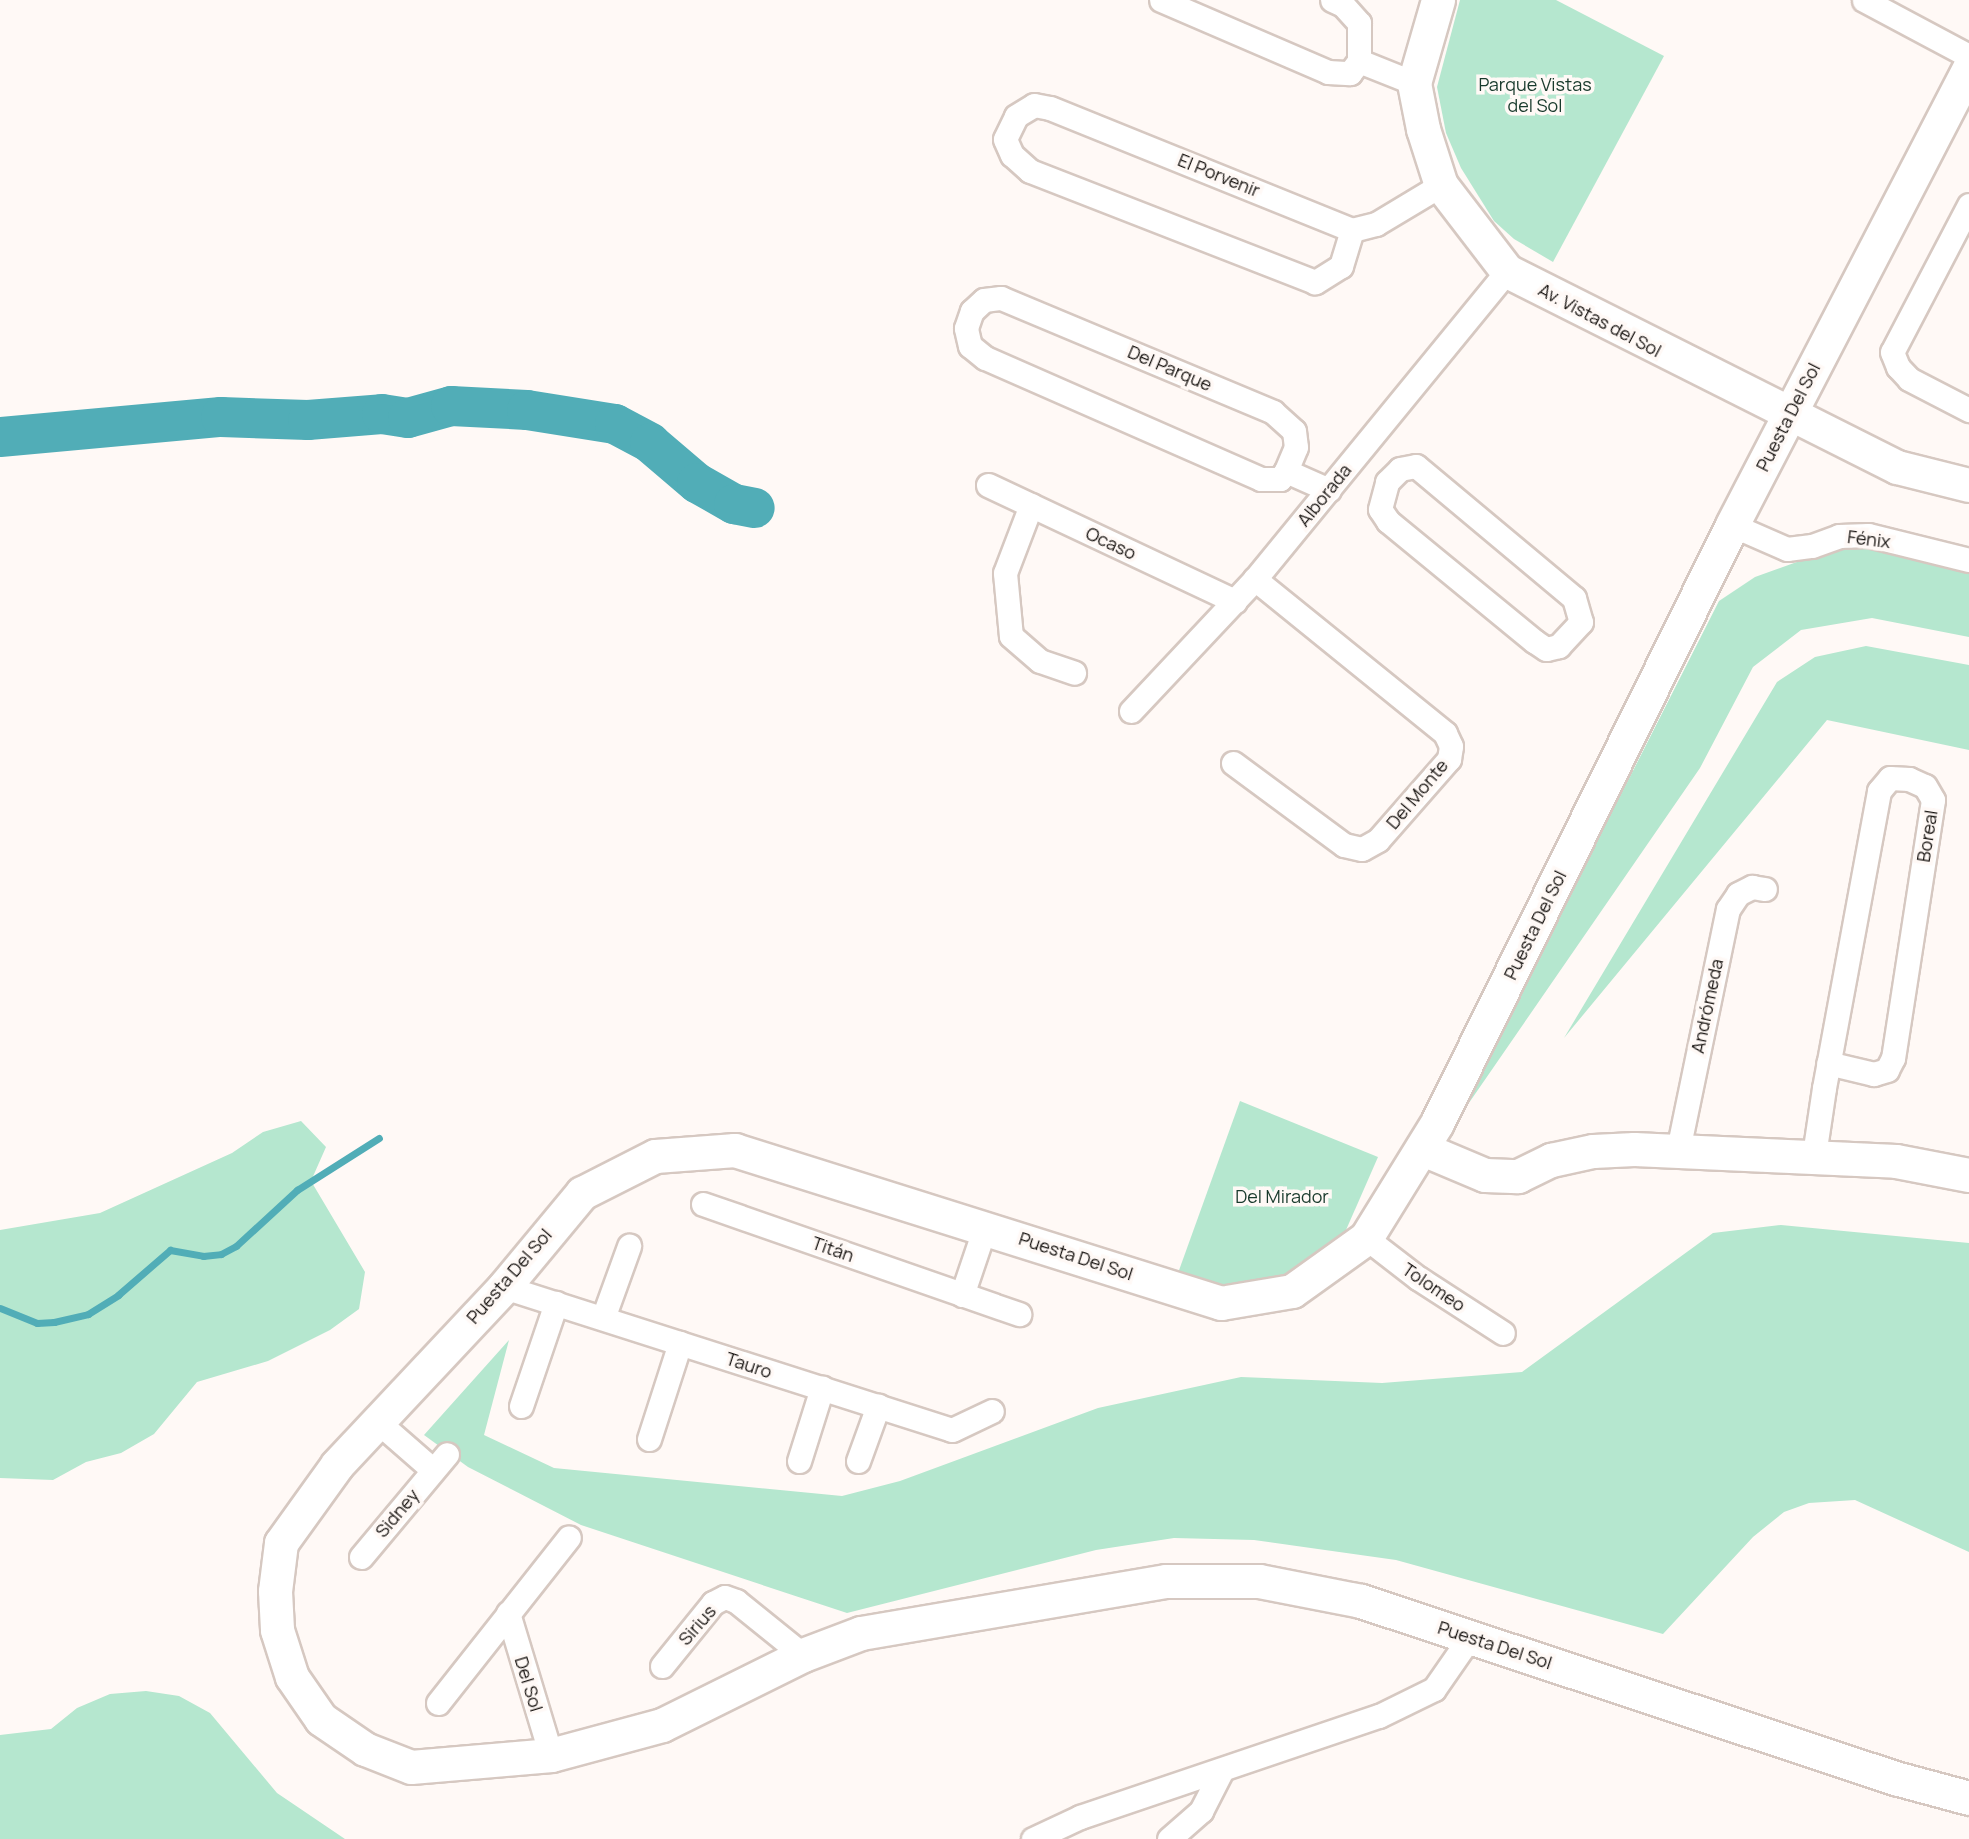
<!DOCTYPE html>
<html>
<head>
<meta charset="utf-8">
<style>
	body { margin:0 }
	#map { position:relative; width:1969px; height:1839px; overflow:hidden; background:#fff9f6; font-family:Manrope,sans-serif }
	div>[style] { position:absolute }
	.green>* { inset:0; background:#b5e7cf }
	.stream>* { height:7px; margin:-3.5px; padding:0 3.5px; transform-origin:3.5px; border-radius:3.5px; background:#51adb7 }
	.river>* { height:40px; margin:-20px; padding:0 20px; transform-origin:20px; border-radius:20px; background:#51adb7 }
	.roads { filter:drop-shadow(2px 0 #d6c8c1) drop-shadow(-2px 0 #d6c8c1) drop-shadow(0 2px #d6c8c1) drop-shadow(0 -2px #d6c8c1) }
	.street>* { height:23px; margin:-11.5px; padding:0 11.5px; transform-origin:11.5px; border-radius:11.5px; background:#fff }
	.secondary>* { height:33px; margin:-16.5px; padding:0 16.5px; transform-origin:16.5px; border-radius:16.5px; background:#fff }
	span { translate:-50% -50%; white-space:nowrap; text-align:center; line-height:1.15; -webkit-text-stroke:7px #fff9f6; paint-order:stroke }
	.park-label { font-size:18px; color:#193a2c }
	.street-label { font-size:18px; color:#171310 }
</style>
</head>
<body>
<div id="map">
	<div class="green">
		<div style="clip-path:polygon(1460px 0,1556px 0,1664px 56px,1553px 262px,1514px 239px,1494px 221px,1461px 168px,1446px 133px,1437px 87px)"></div>
		<div style="clip-path:polygon(1875px 545px,1969px 571px,1969px 637px,1872px 618px,1801px 630px,1753px 667px,1700px 768px,1453px 1126px,1719px 601px,1755px 577px,1836px 548px)"></div>
		<div style="clip-path:polygon(1866px 646px,1969px 665px,1969px 750px,1827px 720px,1564px 1038px,1777px 682px,1815px 657px)"></div>
		<div style="clip-path:polygon(1240px 1101px,1378px 1157px,1332px 1262px,1292px 1291px,1173px 1287px)"></div>
		<div style="clip-path:polygon(301px 1121px,326px 1147px,311px 1181px,365px 1272px,359px 1309px,330px 1330px,268px 1361px,197px 1382px,154px 1434px,121px 1453px,86px 1462px,53px 1480px,0 1478px,0 1230px,100px 1213px,232px 1153px,263px 1132px)"></div>
		<div style="clip-path:polygon(1781px 1225px,1969px 1243px,1969px 1552px,1855px 1500px,1809px 1503px,1784px 1512px,1753px 1537px,1663px 1634px,1396px 1560px,1254px 1540px,1174px 1538px,1096px 1550px,847px 1613px,581px 1525px,468px 1467px,424px 1435px,509px 1340px,484px 1435px,554px 1468px,842px 1496px,900px 1481px,1098px 1408px,1241px 1377px,1382px 1383px,1522px 1372px,1713px 1233px)"></div>
		<div style="clip-path:polygon(146px 1691px,179px 1696px,210px 1713px,277px 1793px,345px 1839px,0 1839px,0 1735px,51px 1729px,77px 1708px,110px 1694px)"></div>
	</div>
	<div class="stream">
		<div style="left:0;top:1308px;width:40px;rotate:22deg"></div>
		<div style="left:37px;top:1323px;width:17px;rotate:-3deg"></div>
		<div style="left:54px;top:1322px;width:35px;rotate:-13deg"></div>
		<div style="left:88px;top:1314px;width:36px;rotate:-32deg"></div>
		<div style="left:118px;top:1295px;width:69px;rotate:-40.9deg"></div>
		<div style="left:170px;top:1250px;width:34px;rotate:10deg"></div>
		<div style="left:203px;top:1256px;width:18px;rotate:-6deg"></div>
		<div style="left:221px;top:1254px;width:17px;rotate:-28deg"></div>
		<div style="left:236px;top:1246px;width:83px;rotate:-42.6deg"></div>
		<div style="left:297px;top:1190px;width:97px;rotate:-32.4deg"></div>
	</div>
	<div class="river">
		<div style="left:0;top:437px;width:222px;rotate:-5.2deg"></div>
		<div style="left:221px;top:417px;width:87px;rotate:2deg"></div>
		<div style="left:308px;top:420px;width:74px;rotate:-4.6deg"></div>
		<div style="left:382px;top:414px;width:26px;rotate:9deg"></div>
		<div style="left:408px;top:418px;width:45px;rotate:-15.6deg"></div>
		<div style="left:451px;top:406px;width:76px;rotate:3deg"></div>
		<div style="left:527px;top:410px;width:89px;rotate:9deg"></div>
		<div style="left:615px;top:424px;width:40px;rotate:28deg"></div>
		<div style="left:650px;top:443px;width:62px;rotate:40.4deg"></div>
		<div style="left:697px;top:483px;width:43px;rotate:29.6deg"></div>
		<div style="left:734px;top:504px;width:21px;rotate:11deg"></div>
	</div>
	<div class="roads">
		<div class="street">
			<div style="left:1161px;top:0;width:182px;rotate:23.3deg"></div>
			<div style="left:1328px;top:72px;width:22px;rotate:3deg"></div>
			<div style="left:1350px;top:73px;width:15px;rotate:-53deg"></div>
			<div style="left:1332px;top:0;width:12px;rotate:24deg"></div>
			<div style="left:1343px;top:5px;width:24px;rotate:48deg"></div>
			<div style="left:1359px;top:23px;width:38px;rotate:90deg"></div>
			<div style="left:1359px;top:61px;width:59px;rotate:21.8deg"></div>
			<div style="left:1864px;top:0;width:119px;rotate:28.1deg"></div>
			<div style="left:1969px;top:205px;width:166px;rotate:117.6deg"></div>
			<div style="left:1892px;top:352px;width:16px;rotate:68deg"></div>
			<div style="left:1898px;top:367px;width:16px;rotate:47deg"></div>
			<div style="left:1909px;top:379px;width:68px;rotate:27.3deg"></div>
			<div style="left:1352px;top:230px;width:38px;rotate:107deg"></div>
			<div style="left:1341px;top:266px;width:31px;rotate:148deg"></div>
			<div style="left:1315px;top:282px;width:306px;rotate:-158.7deg"></div>
			<div style="left:1030px;top:171px;width:24px;rotate:-138deg"></div>
			<div style="left:1012px;top:155px;width:17px;rotate:-114deg"></div>
			<div style="left:1005px;top:139px;width:25px;rotate:-64deg"></div>
			<div style="left:1016px;top:116px;width:21px;rotate:-31deg"></div>
			<div style="left:1034px;top:105px;width:16px;rotate:11deg"></div>
			<div style="left:1050px;top:108px;width:326px;rotate:22deg"></div>
			<div style="left:1352px;top:230px;width:25px;rotate:-14deg"></div>
			<div style="left:1376px;top:224px;width:76px;rotate:-31deg"></div>
			<div style="left:1001px;top:298px;width:295px;rotate:22.7deg"></div>
			<div style="left:1273px;top:412px;width:28px;rotate:42deg"></div>
			<div style="left:1294px;top:431px;width:16px;rotate:83deg"></div>
			<div style="left:1296px;top:447px;width:26px;rotate:113deg"></div>
			<div style="left:1286px;top:471px;width:10px;rotate:127deg"></div>
			<div style="left:1280px;top:479px;width:19px;rotate:180deg"></div>
			<div style="left:1261px;top:479px;width:301px;rotate:-156.3deg"></div>
			<div style="left:985px;top:358px;width:19px;rotate:-141deg"></div>
			<div style="left:970px;top:346px;width:18px;rotate:-103deg"></div>
			<div style="left:966px;top:328px;width:18px;rotate:-71deg"></div>
			<div style="left:972px;top:311px;width:16px;rotate:-43deg"></div>
			<div style="left:984px;top:300px;width:17px;rotate:-7deg"></div>
			<div style="left:1416px;top:466px;width:206px;rotate:39.9deg"></div>
			<div style="left:1574px;top:598px;width:25px;rotate:74deg"></div>
			<div style="left:1581px;top:622px;width:33px;rotate:133deg"></div>
			<div style="left:1559px;top:646px;width:13px;rotate:167deg"></div>
			<div style="left:1546px;top:649px;width:14px;rotate:-146deg"></div>
			<div style="left:1534px;top:641px;width:189px;rotate:-140.6deg"></div>
			<div style="left:1388px;top:521px;width:14px;rotate:-124deg"></div>
			<div style="left:1380px;top:509px;width:28px;rotate:-75deg"></div>
			<div style="left:1387px;top:482px;width:18px;rotate:-45deg"></div>
			<div style="left:1400px;top:469px;width:16px;rotate:-11deg"></div>
			<div style="left:1286px;top:471px;width:47px;rotate:23.8deg"></div>
			<div style="left:988px;top:485px;width:273px;rotate:25.2deg"></div>
			<div style="left:1031px;top:505px;width:73px;rotate:110.9deg"></div>
			<div style="left:1005px;top:573px;width:63px;rotate:84.6deg"></div>
			<div style="left:1011px;top:636px;width:38px;rotate:41deg"></div>
			<div style="left:1040px;top:661px;width:36px;rotate:19deg"></div>
			<div style="left:1732px;top:525px;width:60px;rotate:23.6deg"></div>
			<div style="left:1787px;top:549px;width:25px;rotate:-7deg"></div>
			<div style="left:1812px;top:546px;width:29px;rotate:-20deg"></div>
			<div style="left:1839px;top:536px;width:29px;rotate:-2deg"></div>
			<div style="left:1868px;top:535px;width:104px;rotate:13.9deg"></div>
			<div style="left:1131px;top:711px;width:181px;rotate:-46.8deg"></div>
			<div style="left:1255px;top:579px;width:398px;rotate:-50.7deg"></div>
			<div style="left:1233px;top:763px;width:138px;rotate:36.5deg"></div>
			<div style="left:1344px;top:845px;width:18px;rotate:13deg"></div>
			<div style="left:1362px;top:849px;width:18px;rotate:-29deg"></div>
			<div style="left:1378px;top:840px;width:108px;rotate:-48.8deg"></div>
			<div style="left:1449px;top:759px;width:13px;rotate:-81deg"></div>
			<div style="left:1451px;top:746px;width:14px;rotate:-115deg"></div>
			<div style="left:1445px;top:733px;width:245px;rotate:-141deg"></div>
			<div style="left:1678px;top:1150px;width:246px;rotate:-78.3deg"></div>
			<div style="left:1728px;top:909px;width:18px;rotate:-56deg"></div>
			<div style="left:1738px;top:894px;width:16px;rotate:-27deg"></div>
			<div style="left:1752px;top:887px;width:13px;rotate:9deg"></div>
			<div style="left:1814px;top:1155px;width:68px;rotate:-81.5deg"></div>
			<div style="left:1824px;top:1088px;width:302px;rotate:-79.5deg"></div>
			<div style="left:1879px;top:791px;width:17px;rotate:-50deg"></div>
			<div style="left:1890px;top:778px;width:19px;rotate:3deg"></div>
			<div style="left:1909px;top:779px;width:17px;rotate:24deg"></div>
			<div style="left:1925px;top:786px;width:16px;rotate:60deg"></div>
			<div style="left:1933px;top:800px;width:261px;rotate:98.8deg"></div>
			<div style="left:1893px;top:1058px;width:13px;rotate:117deg"></div>
			<div style="left:1887px;top:1070px;width:14px;rotate:163deg"></div>
			<div style="left:1874px;top:1074px;width:47px;rotate:-166.6deg"></div>
			<div style="left:703px;top:1204px;width:335px;rotate:19.2deg"></div>
			<div style="left:1366px;top:1238px;width:66px;rotate:37.6deg"></div>
			<div style="left:1418px;top:1278px;width:101px;rotate:32.9deg"></div>
			<div style="left:504px;top:1287px;width:470px;rotate:17.7deg"></div>
			<div style="left:952px;top:1430px;width:44px;rotate:-25.4deg"></div>
			<div style="left:962px;top:1295px;width:72px;rotate:-71.3deg"></div>
			<div style="left:603px;top:1318px;width:77px;rotate:-70.1deg"></div>
			<div style="left:521px;top:1406px;width:109px;rotate:-71.2deg"></div>
			<div style="left:378px;top:1422px;width:73px;rotate:41.1deg"></div>
			<div style="left:649px;top:1439px;width:101px;rotate:-72.1deg"></div>
			<div style="left:799px;top:1461px;width:77px;rotate:-72.5deg"></div>
			<div style="left:858px;top:1461px;width:59px;rotate:-70deg"></div>
			<div style="left:361px;top:1557px;width:134px;rotate:-50.1deg"></div>
			<div style="left:508px;top:1613px;width:148px;rotate:73.2deg"></div>
			<div style="left:662px;top:1666px;width:81px;rotate:-51deg"></div>
			<div style="left:713px;top:1603px;width:13px;rotate:-27deg"></div>
			<div style="left:725px;top:1597px;width:12px;rotate:20deg"></div>
			<div style="left:736px;top:1601px;width:86px;rotate:38.9deg"></div>
			<div style="left:438px;top:1703px;width:211px;rotate:-51.7deg"></div>
			<div style="left:1033px;top:1839px;width:52px;rotate:-25.1deg"></div>
			<div style="left:1080px;top:1817px;width:316px;rotate:-18.7deg"></div>
			<div style="left:1379px;top:1716px;width:61px;rotate:-26.1deg"></div>
			<div style="left:1434px;top:1689px;width:63px;rotate:-55.3deg"></div>
			<div style="left:1169px;top:1839px;width:43px;rotate:-41.2deg"></div>
			<div style="left:1201px;top:1811px;width:46px;rotate:-62.9deg"></div>
		</div>
		<div class="secondary">
			<div style="left:1438px;top:0;width:86px;rotate:106.1deg"></div>
			<div style="left:1414px;top:83px;width:47px;rotate:78.9deg"></div>
			<div style="left:1423px;top:129px;width:59px;rotate:72.2deg"></div>
			<div style="left:1441px;top:185px;width:108px;rotate:52.5deg"></div>
			<div style="left:1507px;top:271px;width:436px;rotate:26.7deg"></div>
			<div style="left:1897px;top:467px;width:74px;rotate:14deg"></div>
			<div style="left:1969px;top:68px;width:515px;rotate:117.41deg"></div>
			<div style="left:1732px;top:525px;width:667px;rotate:116.26deg"></div>
			<div style="left:1437px;top:1123px;width:135px;rotate:121.7deg"></div>
			<div style="left:1366px;top:1238px;width:91px;rotate:144.4deg"></div>
			<div style="left:1292px;top:1291px;width:72px;rotate:170.4deg"></div>
			<div style="left:1221px;top:1303px;width:510px;rotate:-162.53deg"></div>
			<div style="left:735px;top:1150px;width:80px;rotate:175.7deg"></div>
			<div style="left:655px;top:1156px;width:82px;rotate:153.1deg"></div>
			<div style="left:582px;top:1193px;width:122px;rotate:129.7deg"></div>
			<div style="left:504px;top:1287px;width:244px;rotate:133.2deg"></div>
			<div style="left:337px;top:1465px;width:96px;rotate:125.7deg"></div>
			<div style="left:281px;top:1543px;width:48px;rotate:97.1deg"></div>
			<div style="left:275px;top:1591px;width:39px;rotate:87deg"></div>
			<div style="left:277px;top:1630px;width:49px;rotate:72.3deg"></div>
			<div style="left:292px;top:1677px;width:51px;rotate:55.4deg"></div>
			<div style="left:321px;top:1719px;width:53px;rotate:34.3deg"></div>
			<div style="left:365px;top:1749px;width:49px;rotate:21.4deg"></div>
			<div style="left:411px;top:1767px;width:141px;rotate:-4.9deg"></div>
			<div style="left:551px;top:1755px;width:115px;rotate:-15.1deg"></div>
			<div style="left:662px;top:1725px;width:157px;rotate:-26.4deg"></div>
			<div style="left:803px;top:1655px;width:62px;rotate:-20.8deg"></div>
			<div style="left:861px;top:1633px;width:309px;rotate:-9.7deg"></div>
			<div style="left:1166px;top:1581px;width:93px"></div>
			<div style="left:1259px;top:1581px;width:104px;rotate:11.1deg"></div>
			<div style="left:1361px;top:1601px;width:563px;rotate:18.34deg"></div>
			<div style="left:1895px;top:1778px;width:77px;rotate:15.1deg"></div>
			<div style="left:1423px;top:1149px;width:67px;rotate:22.8deg"></div>
			<div style="left:1485px;top:1175px;width:33px;rotate:2deg"></div>
			<div style="left:1518px;top:1176px;width:37px;rotate:-26deg"></div>
			<div style="left:1551px;top:1160px;width:43px;rotate:-12.1deg"></div>
			<div style="left:1593px;top:1151px;width:41px;rotate:-2.8deg"></div>
			<div style="left:1634px;top:1149px;width:262px;rotate:2.6deg"></div>
			<div style="left:1896px;top:1161px;width:74px;rotate:10.9deg"></div>
		</div>
	</div>
	<div class="park-label">
		<span style="left:1535px;top:95px">Parque Vistas<br>del Sol</span>
		<span style="left:1282px;top:1196px">Del Mirador</span>
	</div>
	<div class="street-label">
		<span style="left:1219px;top:175px;rotate:22deg">El Porvenir</span>
		<span style="left:1600px;top:320px;rotate:28deg">Av. Vistas del Sol</span>
		<span style="left:1170px;top:368px;rotate:23deg">Del Parque</span>
		<span style="left:1788px;top:417px;rotate:-63deg">Puesta Del Sol</span>
		<span style="left:1324px;top:495px;rotate:-51deg">Alborada</span>
		<span style="left:1869px;top:539px;rotate:7deg">Fénix</span>
		<span style="left:1111px;top:543px;rotate:25deg">Ocaso</span>
		<span style="left:1417px;top:794px;rotate:-50deg">Del Monte</span>
		<span style="left:1927px;top:836px;rotate:-81deg">Boreal</span>
		<span style="left:1535px;top:925px;rotate:-64deg">Puesta Del Sol</span>
		<span style="left:1707px;top:1006px;rotate:-78deg">Andrómeda</span>
		<span style="left:833px;top:1249px;rotate:19deg">Titán</span>
		<span style="left:1076px;top:1256px;rotate:18deg">Puesta Del Sol</span>
		<span style="left:509px;top:1276px;rotate:-49deg">Puesta Del Sol</span>
		<span style="left:1434px;top:1287px;rotate:34deg">Tolomeo</span>
		<span style="left:749px;top:1365px;rotate:18deg">Tauro</span>
		<span style="left:397px;top:1513px;rotate:-50deg">Sidney</span>
		<span style="left:697px;top:1625px;rotate:-49deg">Sirius</span>
		<span style="left:1495px;top:1645px;rotate:18deg">Puesta Del Sol</span>
		<span style="left:529px;top:1684px;rotate:73deg">Del Sol</span>
	</div>
</div>
</body>
</html>
